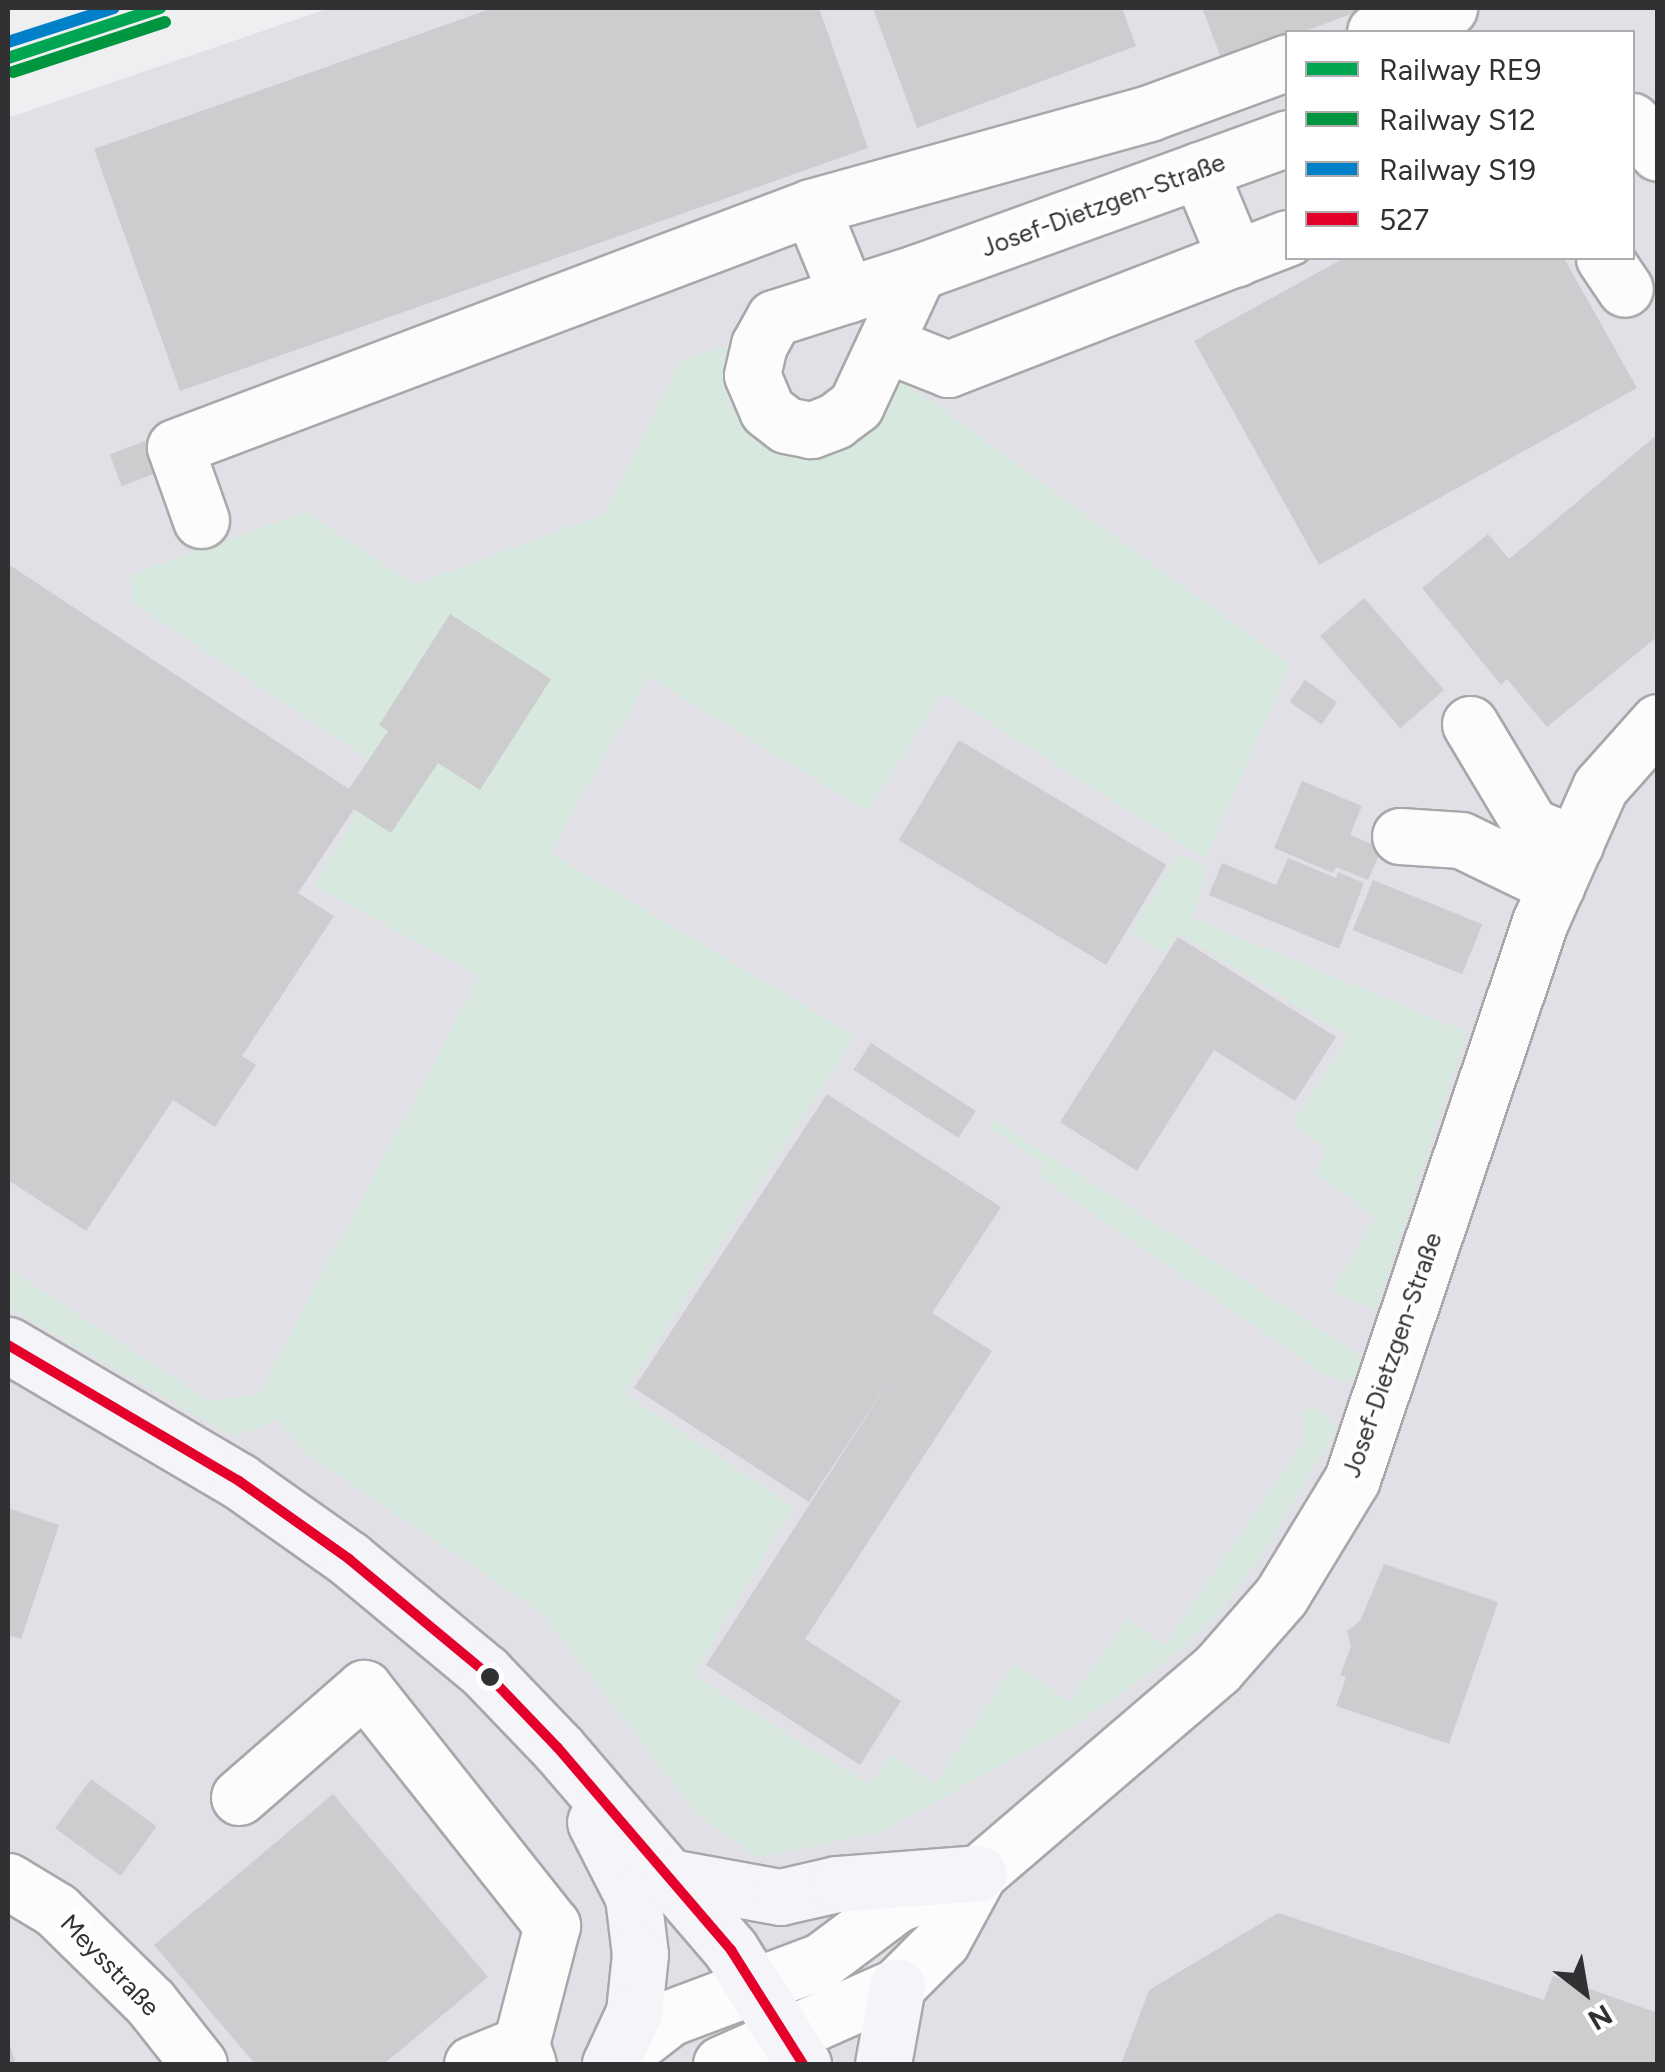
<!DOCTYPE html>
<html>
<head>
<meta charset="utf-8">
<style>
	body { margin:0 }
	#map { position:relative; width:1665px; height:2072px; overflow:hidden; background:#efeef1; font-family:Figtree,sans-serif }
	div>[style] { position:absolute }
	.built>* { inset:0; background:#e1e0e7 }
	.green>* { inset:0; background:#d7e8de }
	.building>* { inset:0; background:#cdcdcf; transform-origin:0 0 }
	.roads { filter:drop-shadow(2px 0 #a8a8aa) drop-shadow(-2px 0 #a8a8aa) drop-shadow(0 2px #a8a8aa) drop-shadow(0 -2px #a8a8aa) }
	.minor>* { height:55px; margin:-27.5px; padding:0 27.5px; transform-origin:27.5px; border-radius:27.5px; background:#fdfcfd }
	.major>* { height:55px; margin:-27.5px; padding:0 27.5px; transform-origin:27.5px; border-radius:27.5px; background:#f4f4f9 }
	.bus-1>* { height:10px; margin:-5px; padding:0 5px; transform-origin:5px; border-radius:5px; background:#e4002b }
	.rail-1>* { height:12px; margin:-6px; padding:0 6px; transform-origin:6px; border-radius:6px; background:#00a651 }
	.rail-2>* { height:12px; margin:-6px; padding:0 6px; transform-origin:6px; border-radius:6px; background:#009640 }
	.rail-3>* { height:12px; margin:-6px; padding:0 6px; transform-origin:6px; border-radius:6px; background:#0080c8 }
	.dots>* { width:28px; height:28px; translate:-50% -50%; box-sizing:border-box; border:5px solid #fff; border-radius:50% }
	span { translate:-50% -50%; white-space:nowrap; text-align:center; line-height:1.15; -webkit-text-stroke:8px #fff; paint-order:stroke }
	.street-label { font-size:25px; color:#313133 }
	.frame { position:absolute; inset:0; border:10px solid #313133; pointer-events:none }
	.legend { position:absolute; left:1285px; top:30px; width:350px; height:230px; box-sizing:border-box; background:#fff; border:2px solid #adadad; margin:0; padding:12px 18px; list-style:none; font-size:30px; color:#313133 }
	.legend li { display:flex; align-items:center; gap:20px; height:50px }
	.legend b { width:50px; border:2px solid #adadad }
	.north { position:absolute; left:1535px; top:1942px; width:100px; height:100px; -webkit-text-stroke:8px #fff; paint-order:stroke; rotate:149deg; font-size:28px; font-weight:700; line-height:40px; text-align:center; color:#313133 }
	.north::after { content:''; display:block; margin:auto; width:35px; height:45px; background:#313133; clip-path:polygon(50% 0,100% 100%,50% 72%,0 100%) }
</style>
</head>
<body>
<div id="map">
	<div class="built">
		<div style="clip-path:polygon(evenodd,330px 8px,1657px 8px,1657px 2064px,8px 2064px,8px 118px,330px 8px,1288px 32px,1632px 32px,1632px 258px,1288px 258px,1288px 32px)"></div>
	</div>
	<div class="green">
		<div style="clip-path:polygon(728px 346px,723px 380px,732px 410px,748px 431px,770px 446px,891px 372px,1290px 665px,1205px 859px,943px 693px,867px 811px,649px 677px,550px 853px,855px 1036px,624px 1393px,793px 1507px,693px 1675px,870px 1785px,891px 1755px,935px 1784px,1015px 1663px,1069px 1702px,1127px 1619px,1165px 1645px,1306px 1438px,1302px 1411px,1315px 1408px,1338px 1427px,1260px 1558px,1219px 1612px,1174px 1656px,1075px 1725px,880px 1832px,759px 1858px,699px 1816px,541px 1612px,305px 1453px,278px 1420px,234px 1437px,8px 1308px,8px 1268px,209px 1401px,258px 1395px,480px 976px,314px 886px,383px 769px,133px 603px,130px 575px,306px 512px,414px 585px,604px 514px,680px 361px)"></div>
		<div style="clip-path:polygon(1179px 853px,1207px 868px,1192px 918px,1467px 1032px,1376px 1310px,1332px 1291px,1376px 1217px,1315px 1172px,1327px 1149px,1300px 1131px,1294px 1119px,1349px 1037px,1179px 934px,1164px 953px,1131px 932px)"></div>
		<div style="clip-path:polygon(995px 1121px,1357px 1353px,1361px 1372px,1347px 1383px,1322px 1373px,1039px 1176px,1045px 1164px,990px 1129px)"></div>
	</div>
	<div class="building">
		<div style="clip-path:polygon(493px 8px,819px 8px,868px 148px,180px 391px,94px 149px)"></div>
		<div style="clip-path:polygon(873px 8px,1122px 8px,1136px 46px,917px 128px)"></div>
		<div style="clip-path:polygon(1202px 8px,1367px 8px,1303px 32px,1288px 32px,1288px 39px,1223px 63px)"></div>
		<div style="clip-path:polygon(1344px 258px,1564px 258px,1637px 388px,1319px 565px,1194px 341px)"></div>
		<div style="clip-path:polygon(1658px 434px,1658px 636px,1547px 727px,1507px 679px,1501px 685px,1422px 588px,1488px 534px,1509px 559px)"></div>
		<div style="left:145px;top:441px;width:34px;height:38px;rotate:69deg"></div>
		<div style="clip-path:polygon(8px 564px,349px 789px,388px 731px,379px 725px,450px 614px,551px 679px,480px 790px,438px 763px,391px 833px,354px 809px,298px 893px,334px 916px,242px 1056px,256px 1065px,215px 1127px,173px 1100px,86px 1231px,8px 1180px)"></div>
		<div style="left:1364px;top:598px;width:122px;height:58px;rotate:49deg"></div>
		<div style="left:1305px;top:680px;width:39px;height:27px;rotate:35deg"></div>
		<div style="left:959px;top:740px;width:242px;height:117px;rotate:31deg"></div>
		<div style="clip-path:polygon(1302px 781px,1362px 806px,1350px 835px,1382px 848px,1368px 880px,1336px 867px,1333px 873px,1274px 848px)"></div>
		<div style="clip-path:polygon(1288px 858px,1336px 878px,1338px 872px,1364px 883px,1339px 949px,1209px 895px,1222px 863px,1276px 885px)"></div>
		<div style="left:1373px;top:880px;width:118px;height:54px;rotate:22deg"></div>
		<div style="clip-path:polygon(1178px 937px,1336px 1037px,1295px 1101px,1214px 1050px,1137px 1171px,1060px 1122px)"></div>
		<div style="left:871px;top:1043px;width:125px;height:32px;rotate:33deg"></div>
		<div style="clip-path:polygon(827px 1094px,1001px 1207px,932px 1313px,992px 1351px,805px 1639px,901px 1701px,860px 1765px,706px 1665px,897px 1369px,809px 1502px,634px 1388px)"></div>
		<div style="clip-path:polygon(8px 1508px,59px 1525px,21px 1639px,8px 1635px)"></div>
		<div style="clip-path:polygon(1384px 1564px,1498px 1602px,1449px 1744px,1336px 1706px,1346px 1677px,1340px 1675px,1351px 1646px,1347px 1631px,1360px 1621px)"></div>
		<div style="left:91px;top:1779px;width:81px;height:61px;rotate:36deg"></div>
		<div style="clip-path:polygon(333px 1794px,488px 1977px,384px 2064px,255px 2064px,154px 1945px)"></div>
		<div style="clip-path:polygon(1278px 1913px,1544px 2000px,1553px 1976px,1658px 2013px,1658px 2064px,1121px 2064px,1149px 1990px)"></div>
		<div style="clip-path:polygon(8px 2041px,16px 2064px,8px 2064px)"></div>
	</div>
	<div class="roads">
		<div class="minor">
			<div style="left:1375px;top:32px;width:78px;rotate:-18deg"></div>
			<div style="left:1632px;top:121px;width:41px;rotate:50.9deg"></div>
			<div style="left:1199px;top:170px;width:96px;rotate:67.4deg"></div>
			<div style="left:811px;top:207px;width:351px;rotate:-15.5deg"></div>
			<div style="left:1149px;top:113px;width:148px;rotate:-20.1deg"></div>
			<div style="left:1604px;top:258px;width:37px;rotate:56deg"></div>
			<div style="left:918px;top:272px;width:147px;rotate:115deg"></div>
			<div style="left:856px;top:405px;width:26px;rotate:143deg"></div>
			<div style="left:835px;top:421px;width:26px;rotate:159deg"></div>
			<div style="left:811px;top:430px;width:25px;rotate:-169deg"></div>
			<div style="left:786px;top:425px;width:24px;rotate:-142deg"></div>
			<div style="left:767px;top:410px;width:38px;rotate:-113deg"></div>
			<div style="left:752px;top:375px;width:31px;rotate:-77deg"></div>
			<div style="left:759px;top:345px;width:31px;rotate:-61deg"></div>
			<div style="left:774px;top:318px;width:151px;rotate:-17.7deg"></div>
			<div style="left:918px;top:272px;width:394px;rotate:-19.9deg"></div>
			<div style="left:885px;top:344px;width:68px;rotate:21.6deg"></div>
			<div style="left:948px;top:369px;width:364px;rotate:-21.1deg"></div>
			<div style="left:201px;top:520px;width:77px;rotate:-109.6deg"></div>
			<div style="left:175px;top:447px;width:680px;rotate:-20.67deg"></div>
			<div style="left:811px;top:207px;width:95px;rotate:67.8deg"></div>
			<div style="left:1470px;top:724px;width:119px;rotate:59.1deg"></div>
			<div style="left:1531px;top:826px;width:48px;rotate:22.2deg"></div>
			<div style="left:1400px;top:836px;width:61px;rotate:3.8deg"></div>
			<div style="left:1461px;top:840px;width:106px;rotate:25.8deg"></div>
			<div style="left:239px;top:1797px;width:166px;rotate:-41.1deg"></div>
			<div style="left:364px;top:1688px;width:303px;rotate:51.6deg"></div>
			<div style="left:552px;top:1925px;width:123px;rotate:104.6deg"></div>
			<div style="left:521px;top:2044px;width:21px;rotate:71deg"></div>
			<div style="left:8px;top:1881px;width:56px;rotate:31.1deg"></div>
			<div style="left:56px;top:1910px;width:132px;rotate:44.4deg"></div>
			<div style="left:150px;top:2002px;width:79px;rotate:51.7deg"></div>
			<div style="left:472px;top:2064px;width:53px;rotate:-22.2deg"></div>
			<div style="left:610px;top:2064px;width:75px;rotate:-37.9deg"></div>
			<div style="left:669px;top:2018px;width:162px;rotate:-20.6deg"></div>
			<div style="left:821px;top:1961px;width:95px;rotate:-36.9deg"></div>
			<div style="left:897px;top:1904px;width:88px;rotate:-20.7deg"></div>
			<div style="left:979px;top:1873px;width:313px;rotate:-40.6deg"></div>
			<div style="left:1217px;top:1669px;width:97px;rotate:-48.8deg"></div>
			<div style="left:1281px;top:1596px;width:137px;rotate:-58.7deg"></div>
			<div style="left:1352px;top:1479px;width:588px;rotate:-71.35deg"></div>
			<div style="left:1540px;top:922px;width:148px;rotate:-66deg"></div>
			<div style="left:1600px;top:787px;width:87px;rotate:-48.3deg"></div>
			<div style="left:721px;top:2064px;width:193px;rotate:-23.9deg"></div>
			<div style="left:897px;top:1986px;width:64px;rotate:-45deg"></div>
			<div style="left:942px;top:1941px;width:77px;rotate:-61.4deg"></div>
		</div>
		<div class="major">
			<div style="left:8px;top:1345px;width:268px;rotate:30.5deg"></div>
			<div style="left:239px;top:1481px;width:135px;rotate:35.3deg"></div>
			<div style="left:349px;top:1559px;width:177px;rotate:39.7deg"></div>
			<div style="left:485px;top:1672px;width:105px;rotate:46.2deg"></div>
			<div style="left:558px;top:1748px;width:266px;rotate:49.4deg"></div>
			<div style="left:731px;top:1950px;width:135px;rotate:57.7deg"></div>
			<div style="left:595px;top:1822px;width:84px;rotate:63.1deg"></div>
			<div style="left:633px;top:1897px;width:57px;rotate:83deg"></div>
			<div style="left:640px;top:1954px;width:58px;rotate:95.9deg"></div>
			<div style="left:634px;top:2012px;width:57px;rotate:114.8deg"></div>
			<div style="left:670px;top:1877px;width:112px;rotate:10.3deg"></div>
			<div style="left:780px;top:1897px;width:58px;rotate:-12.8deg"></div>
			<div style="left:837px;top:1884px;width:142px;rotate:-4.4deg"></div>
			<div style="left:883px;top:2064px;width:79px;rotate:-79.8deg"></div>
		</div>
	</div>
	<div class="bus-1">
		<div style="left:8px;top:1345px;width:268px;rotate:30.5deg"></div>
		<div style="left:239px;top:1481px;width:135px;rotate:35.3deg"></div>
		<div style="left:349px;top:1559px;width:177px;rotate:39.7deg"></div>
		<div style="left:485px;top:1672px;width:105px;rotate:46.2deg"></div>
		<div style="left:558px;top:1748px;width:266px;rotate:49.4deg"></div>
		<div style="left:731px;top:1950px;width:135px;rotate:57.7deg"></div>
	</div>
	<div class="rail-1">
		<div style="left:8px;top:58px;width:160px;rotate:-18.2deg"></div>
	</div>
	<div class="rail-2">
		<div style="left:13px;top:72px;width:160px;rotate:-18.2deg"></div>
	</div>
	<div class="rail-3">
		<div style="left:8px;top:42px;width:111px;rotate:-17.8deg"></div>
	</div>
	<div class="dots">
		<div style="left:490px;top:1677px;background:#313133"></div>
	</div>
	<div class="street-label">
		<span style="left:1103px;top:205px;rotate:-20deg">Josef-Dietzgen-Straße</span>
		<span style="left:1392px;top:1355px;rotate:-71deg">Josef-Dietzgen-Straße</span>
		<span style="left:110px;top:1965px;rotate:46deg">Meysstraße</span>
	</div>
	<div class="frame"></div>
	<ul class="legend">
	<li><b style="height:12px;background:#00a651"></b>Railway RE9</li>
	<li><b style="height:12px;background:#009640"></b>Railway S12</li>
	<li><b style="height:12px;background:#0080c8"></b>Railway S19</li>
	<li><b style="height:12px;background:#e4002b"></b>527</li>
	</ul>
	<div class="north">N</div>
</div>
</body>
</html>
